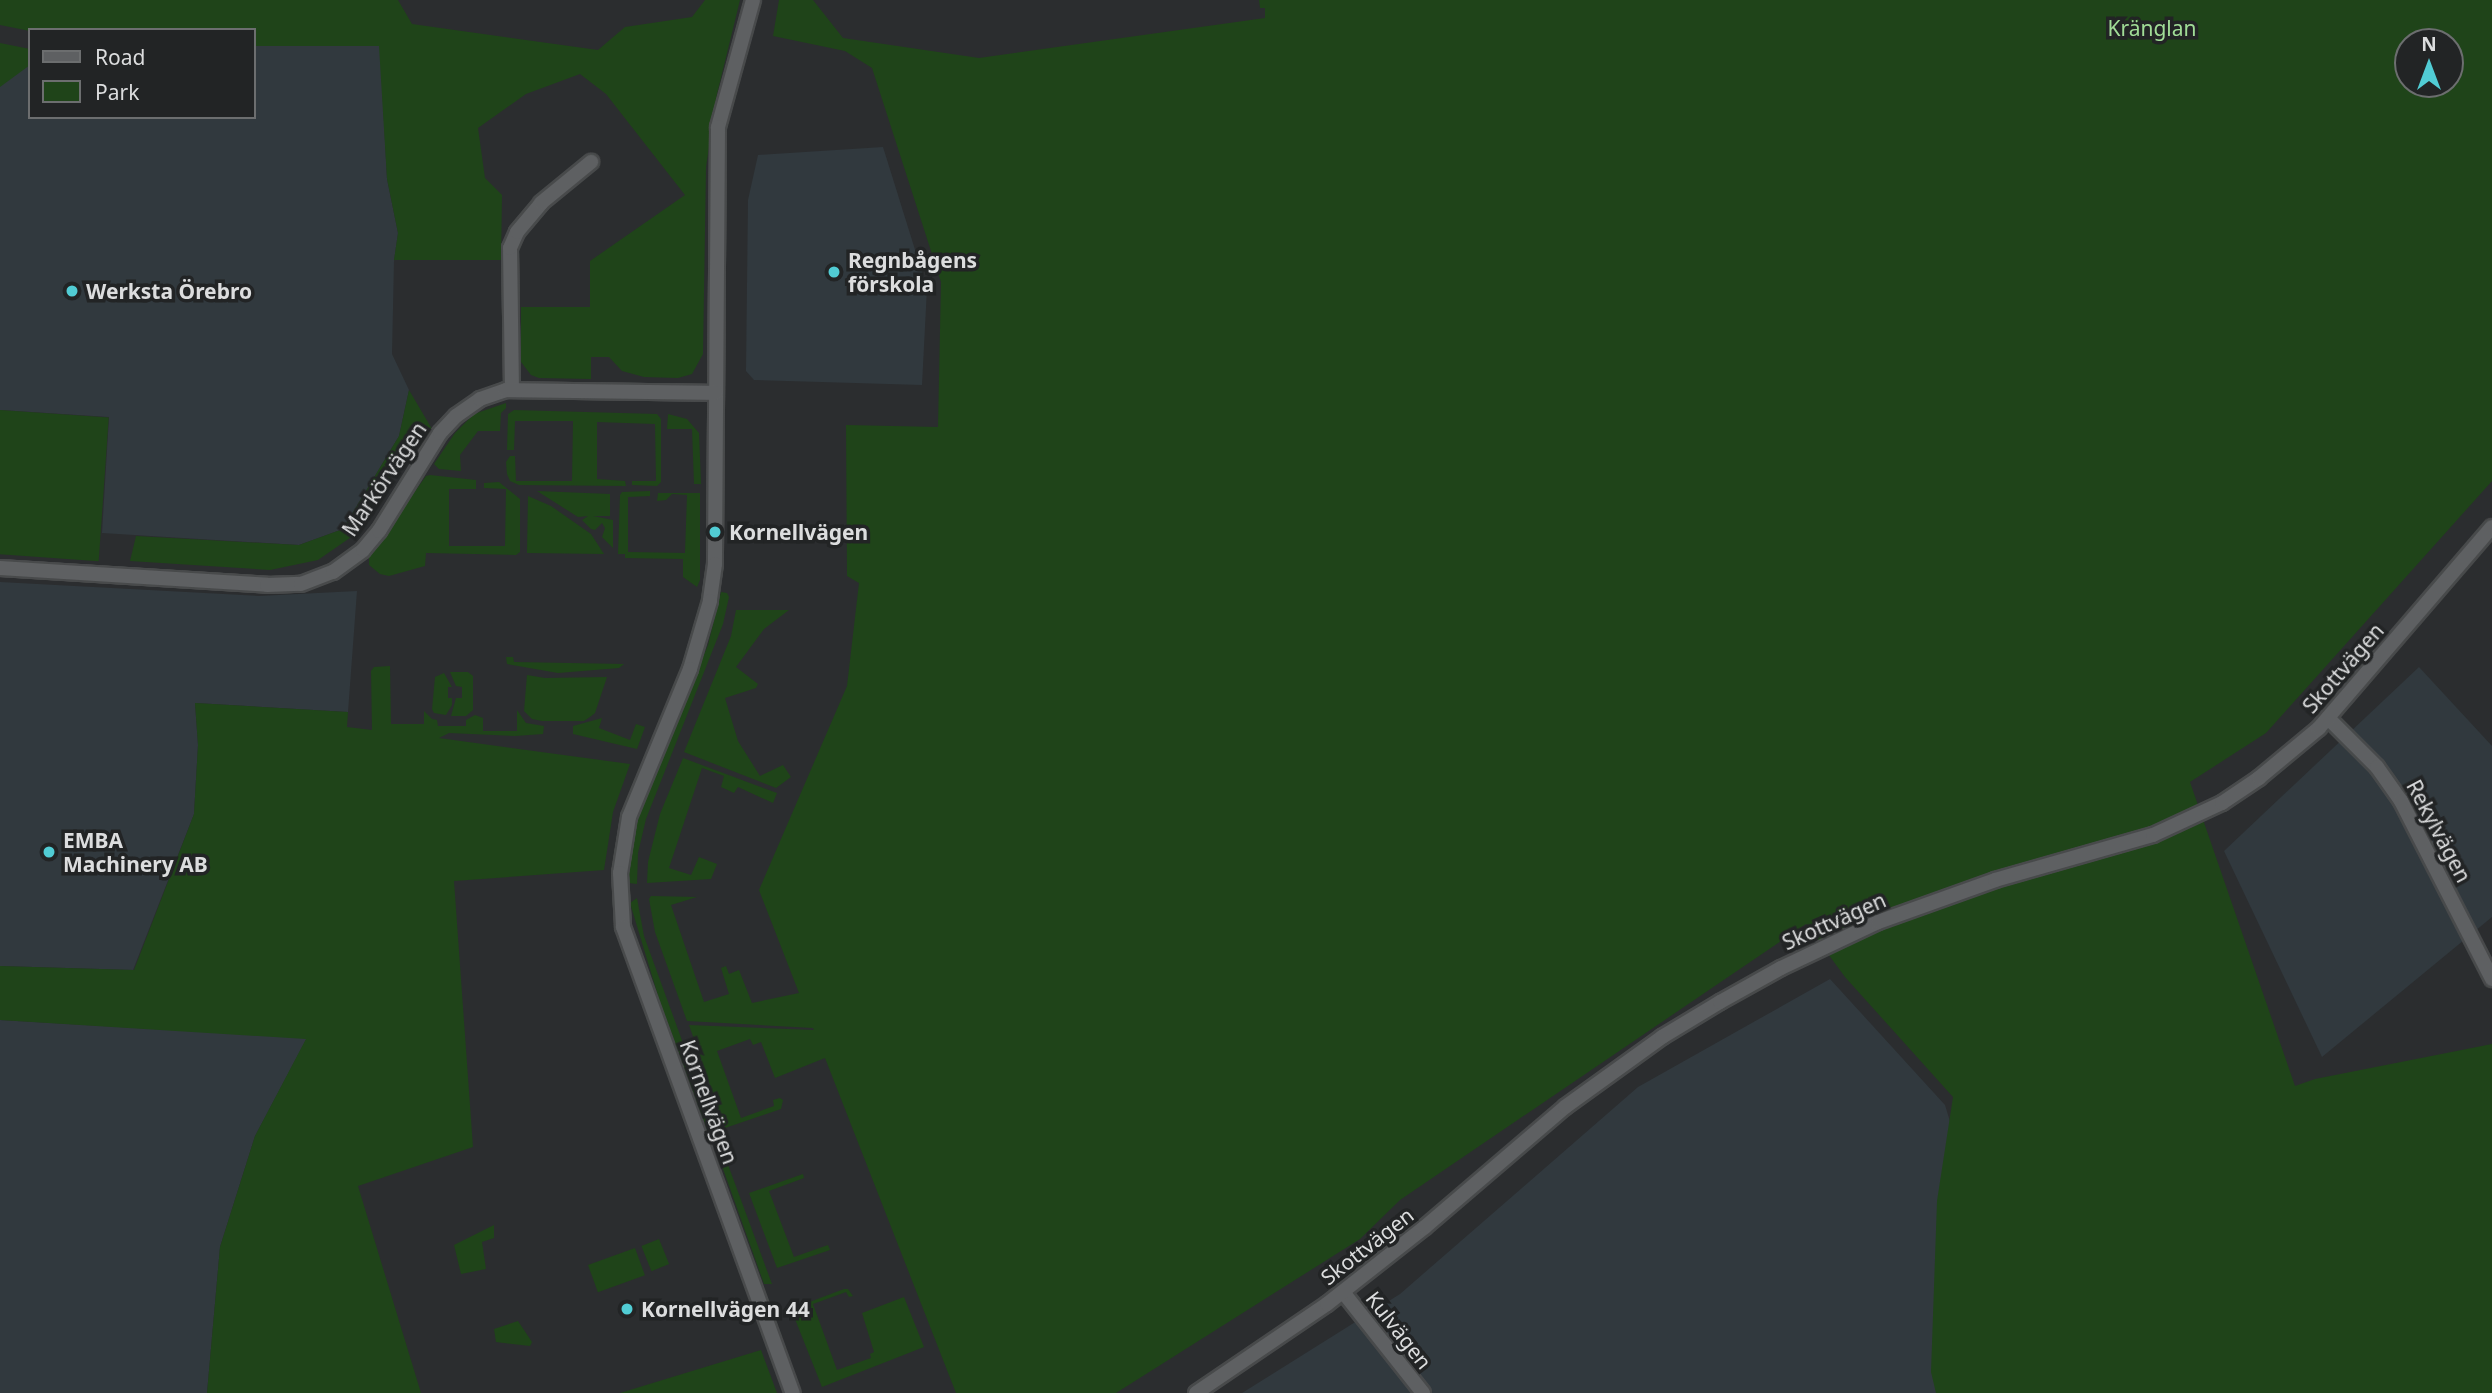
<!DOCTYPE html>
<html>
<head>
<meta charset="utf-8">
<style>
	body { margin:0 }
	#map { position:relative; width:2492px; height:1393px; overflow:hidden; background:#2b2d2f; font-family:"Noto Sans",sans-serif }
	div>[style] { position:absolute }
	.built>* { inset:0; background:#31393e }
	.green>* { inset:0; background:#1f4419; transform-origin:0 0 }
	.roads { filter:drop-shadow(2px 0 #484a4b) drop-shadow(-2px 0 #484a4b) drop-shadow(0 2px #484a4b) drop-shadow(0 -2px #484a4b) }
	.street>* { height:14px; margin:-7px; padding:0 7px; transform-origin:7px; border-radius:7px; background:#5e6062 }
	.dots>* { width:19px; height:19px; translate:-50% -50%; box-sizing:border-box; border:4px solid #222425; border-radius:50% }
	span { translate:-50% -50%; white-space:nowrap; text-align:center; line-height:1.15; -webkit-text-stroke:7px #222425; paint-order:stroke }
	.park-label { font-size:21px; color:#a1dd97 }
	.poi-label { font-size:21px; color:#dcddde; font-weight:700 }
	.left { translate:0 -50%; text-align:left }
	.street-label { font-size:21px; color:#dcddde }
	.legend { position:absolute; left:28px; top:28px; width:228px; height:91px; box-sizing:border-box; background:#222425; border:2px solid #6c6e6f; margin:0; padding:9px 12px; list-style:none; font-size:21px; color:#dcddde }
	.legend li { display:flex; align-items:center; gap:14px; height:35px }
	.legend b { width:35px; border:2px solid #6c6e6f }
	.north { position:absolute; left:2394px; top:28px; width:70px; height:70px; box-sizing:border-box; background:#222425; border:2px solid #6c6e6f; border-radius:50%; rotate:0deg; font-size:19px; font-weight:700; line-height:28px; text-align:center; color:#dcddde }
	.north::after { content:''; display:block; margin:auto; width:24px; height:32px; background:#51ccd4; clip-path:polygon(50% 0,100% 100%,50% 72%,0 100%) }
</style>
</head>
<body>
<div id="map">
	<div class="built">
		<div style="clip-path:polygon(254px 46px,380px 46px,387px 179px,398px 233px,394px 261px,392px 354px,409px 390px,399px 436px,343px 529px,299px 545px,102px 533px,109px 417px,0 410px,0 72px,30px 65px,30px 117px,254px 117px)"></div>
		<div style="clip-path:polygon(883px 147px,927px 288px,922px 385px,754px 380px,746px 371px,748px 200px,758px 155px)"></div>
		<div style="clip-path:polygon(0 582px,259px 596px,357px 591px,348px 712px,195px 703px,198px 745px,194px 814px,133px 970px,0 966px)"></div>
		<div style="clip-path:polygon(2419px 667px,2492px 746px,2492px 917px,2322px 1057px,2224px 851px)"></div>
		<div style="clip-path:polygon(1830px 979px,1945px 1105px,2033px 1393px,1242px 1393px,1400px 1294px,1638px 1087px)"></div>
		<div style="clip-path:polygon(0 1020px,307px 1038px,255px 1136px,220px 1247px,207px 1393px,0 1393px)"></div>
	</div>
	<div class="green">
		<div style="clip-path:polygon(0 0,398px 0,412px 24px,598px 50px,625px 27px,692px 17px,705px 0,740px 0,717px 94px,706px 167px,703px 354px,692px 374px,678px 378px,644px 377px,622px 371px,609px 357px,591px 357px,591px 379px,539px 378px,531px 375px,521px 362px,521px 307px,590px 307px,590px 261px,685px 195px,606px 94px,580px 74px,526px 94px,478px 128px,485px 178px,502px 195px,501px 260px,394px 260px,398px 233px,387px 179px,379px 46px,254px 46px,254px 30px,30px 31px,0 25px)"></div>
		<div style="clip-path:polygon(evenodd,779px 0,813px 0,843px 38px,979px 58px,1265px 18px,1265px 8px,1260px 8px,1259px 0,2492px 0,2492px 481px,2266px 733px,2190px 782px,2295px 1086px,2315px 1079px,2492px 1044px,2492px 1393px,1936px 1393px,1931px 1372px,1937px 1201px,1953px 1097px,1845px 977px,1806px 924px,1400px 1200px,1360px 1239px,1116px 1393px,956px 1393px,825px 1058px,775px 1078px,761px 1042px,753px 1045px,750px 1039px,717px 1051px,741px 1118px,774px 1106px,773px 1100px,780px 1098px,783px 1100px,781px 1109px,725px 1128px,689px 1025px,814px 1030px,813px 1028px,687px 1021px,655px 932px,649px 899px,651px 896px,697px 897px,671px 905px,704px 1002px,729px 994px,721px 968px,726px 966px,729px 974px,739px 970px,752px 1003px,799px 993px,759px 890px,847px 686px,859px 583px,847px 576px,846px 425px,938px 427px,941px 282px,872px 68px,845px 51px,773px 36px,779px 0,2408px 42px,2450px 42px,2450px 84px,2408px 84px,2408px 42px)"></div>
		<div style="clip-path:polygon(0 43px,30px 49px,30px 65px,0 87px)"></div>
		<div style="clip-path:polygon(409px 390px,432px 429px,415px 435px,357px 533px,318px 560px,270px 570px,130px 561px,136px 536px,299px 545px,343px 529px,399px 436px)"></div>
		<div style="clip-path:polygon(506px 403px,506px 408px,501px 413px,500px 431px,478px 431px,460px 455px,461px 471px,439px 469px,434px 464px,455px 433px,474px 414px)"></div>
		<div style="left:0;top:410px;width:109px;height:144px;rotate:4deg"></div>
		<div style="clip-path:polygon(514px 410px,657px 414px,661px 419px,661px 482px,657px 486px,632px 485px,632px 481px,656px 481px,655px 424px,597px 422px,597px 479px,625px 481px,626px 486px,519px 485px,510px 481px,507px 474px,506px 462px,510px 456px,515px 456px,516px 481px,572px 481px,573px 421px,515px 421px,514px 450px,507px 450px,508px 414px)"></div>
		<div style="clip-path:polygon(668px 414px,687px 419px,699px 433px,701px 484px,694px 484px,692px 429px,667px 429px)"></div>
		<div style="clip-path:polygon(430px 475px,476px 480px,476px 489px,449px 489px,449px 546px,505px 546px,506px 489px,484px 488px,484px 483px,499px 482px,520px 499px,520px 552px,516px 555px,426px 553px,425px 566px,389px 576px,380px 574px,369px 565px,369px 556px,426px 476px)"></div>
		<div style="clip-path:polygon(537px 491px,610px 494px,610px 516px,593px 516px,613px 520px,613px 548px,602px 537px,605px 528px,602px 523px,595px 530px,591px 529px,582px 520px,588px 516px,578px 517px)"></div>
		<div style="clip-path:polygon(650px 491px,650px 496px,628px 497px,628px 552px,685px 553px,687px 495px,672px 494px,666px 500px,657px 501px,658px 493px,700px 493px,700px 580px,697px 587px,683px 577px,683px 559px,625px 558px,625px 554px,618px 554px,620px 495px,622px 492px)"></div>
		<div style="clip-path:polygon(528px 496px,551px 506px,591px 534px,604px 554px,527px 553px)"></div>
		<div style="clip-path:polygon(721px 592px,727px 593px,729px 597px,723px 624px,646px 819px,638px 853px,637px 884px,629px 883px,629px 860px,639px 814px,708px 645px)"></div>
		<div style="clip-path:polygon(736px 610px,789px 610px,764px 629px,736px 667px,758px 684px,756px 688px,725px 698px,738px 741px,760px 776px,783px 765px,791px 777px,776px 788px,684px 752px,731px 636px)"></div>
		<div style="clip-path:polygon(506px 657px,513px 657px,514px 662px,624px 664px,619px 668px,558px 673px,507px 664px)"></div>
		<div style="clip-path:polygon(390px 666px,391px 724px,424px 724px,424px 711px,432px 719px,437px 720px,438px 726px,466px 726px,466px 720px,475px 715px,483px 718px,483px 731px,517px 731px,517px 710px,526px 723px,544px 726px,543px 734px,515px 736px,449px 733px,439px 738px,630px 764px,613px 812px,604px 870px,454px 881px,473px 1147px,358px 1186px,421px 1393px,207px 1393px,220px 1247px,255px 1136px,306px 1039px,0 1020px,0 966px,134px 970px,194px 814px,198px 745px,195px 703px,348px 712px,347px 727px,372px 730px,371px 671px,374px 667px)"></div>
		<div style="clip-path:polygon(450px 672px,468px 672px,473px 676px,473px 710px,466px 716px,451px 716px,456px 698px,462px 698px,462px 687px,456px 686px)"></div>
		<div style="clip-path:polygon(444px 673px,452px 687px,448px 687px,448px 698px,452px 698px,452px 705px,446px 715px,434px 713px,432px 709px,435px 677px)"></div>
		<div style="clip-path:polygon(527px 675px,545px 678px,607px 677px,595px 713px,590px 717px,584px 721px,542px 721px,532px 719px,524px 711px)"></div>
		<div style="clip-path:polygon(602px 718px,599px 728px,630px 740px,636px 724px,645px 727px,637px 749px,573px 734px,573px 726px)"></div>
		<div style="clip-path:polygon(683px 758px,777px 793px,773px 803px,738px 787px,734px 793px,721px 787px,724px 776px,702px 768px,669px 868px,691px 875px,699px 857px,717px 864px,711px 879px,647px 883px,648px 862px,660px 814px)"></div>
		<div style="clip-path:polygon(637px 898px,644px 936px,719px 1142px,711px 1140px,659px 999px,630px 903px)"></div>
		<div style="clip-path:polygon(725px 1159px,727px 1162px,772px 1284px,764px 1284px,722px 1166px)"></div>
		<div style="clip-path:polygon(803px 1174px,804px 1178px,769px 1191px,794px 1257px,828px 1245px,830px 1250px,777px 1268px,749px 1193px)"></div>
		<div style="clip-path:polygon(494px 1225px,494px 1238px,482px 1242px,486px 1269px,461px 1274px,454px 1245px)"></div>
		<div style="left:659px;top:1239px;width:27px;height:19px;rotate:68deg"></div>
		<div style="left:635px;top:1248px;width:29px;height:50px;rotate:70deg"></div>
		<div style="clip-path:polygon(844px 1289px,848px 1289px,853px 1296px,849px 1297px,846px 1292px,813px 1304px,837px 1370px,871px 1358px,870px 1354px,874px 1352px,862px 1313px,904px 1297px,924px 1347px,822px 1387px,791px 1309px)"></div>
		<div style="clip-path:polygon(518px 1321px,532px 1342px,530px 1346px,496px 1342px,494px 1329px)"></div>
		<div style="clip-path:polygon(761px 1350px,777px 1393px,620px 1393px)"></div>
	</div>
	<div class="roads">
		<div class="street">
			<div style="left:753px;top:0;width:132px;rotate:105.4deg"></div>
			<div style="left:718px;top:127px;width:437px;rotate:90.4deg"></div>
			<div style="left:715px;top:564px;width:37px;rotate:98deg"></div>
			<div style="left:710px;top:601px;width:71px;rotate:106.4deg"></div>
			<div style="left:690px;top:669px;width:160px;rotate:112.4deg"></div>
			<div style="left:629px;top:817px;width:57px;rotate:99.1deg"></div>
			<div style="left:620px;top:873px;width:54px;rotate:86.8deg"></div>
			<div style="left:623px;top:927px;width:496px;rotate:70deg"></div>
			<div style="left:512px;top:390px;width:142px;rotate:-90.8deg"></div>
			<div style="left:510px;top:248px;width:17px;rotate:-66deg"></div>
			<div style="left:517px;top:232px;width:38px;rotate:-50deg"></div>
			<div style="left:541px;top:203px;width:65px;rotate:-39.4deg"></div>
			<div style="left:0;top:568px;width:268px;rotate:3.6deg"></div>
			<div style="left:267px;top:585px;width:34px;rotate:-2deg"></div>
			<div style="left:301px;top:584px;width:34px;rotate:-21deg"></div>
			<div style="left:333px;top:572px;width:37px;rotate:-36deg"></div>
			<div style="left:363px;top:550px;width:25px;rotate:-50deg"></div>
			<div style="left:379px;top:531px;width:115px;rotate:-58.1deg"></div>
			<div style="left:440px;top:433px;width:23px;rotate:-47deg"></div>
			<div style="left:456px;top:416px;width:29px;rotate:-35deg"></div>
			<div style="left:480px;top:399px;width:28px;rotate:-19deg"></div>
			<div style="left:506px;top:390px;width:210px;rotate:0.8deg"></div>
			<div style="left:2328px;top:718px;width:69px;rotate:45deg"></div>
			<div style="left:2377px;top:767px;width:42px;rotate:54.8deg"></div>
			<div style="left:2401px;top:801px;width:200px;rotate:62.9deg"></div>
			<div style="left:1343px;top:1292px;width:129px;rotate:51.6deg"></div>
			<div style="left:1196px;top:1393px;width:158px;rotate:-34.2deg"></div>
			<div style="left:1327px;top:1304px;width:125px;rotate:-38.2deg"></div>
			<div style="left:1425px;top:1227px;width:184px;rotate:-40.6deg"></div>
			<div style="left:1565px;top:1107px;width:120px;rotate:-35.8deg"></div>
			<div style="left:1662px;top:1037px;width:68px;rotate:-31.1deg"></div>
			<div style="left:1720px;top:1002px;width:70px;rotate:-29.1deg"></div>
			<div style="left:1781px;top:968px;width:107px;rotate:-25.4deg"></div>
			<div style="left:1878px;top:922px;width:124px;rotate:-19.7deg"></div>
			<div style="left:1995px;top:880px;width:164px;rotate:-15.9deg"></div>
			<div style="left:2153px;top:835px;width:76px;rotate:-24.9deg"></div>
			<div style="left:2222px;top:803px;width:45px;rotate:-34deg"></div>
			<div style="left:2259px;top:778px;width:78px;rotate:-39.8deg"></div>
			<div style="left:2319px;top:728px;width:265px;rotate:-49.3deg"></div>
		</div>
	</div>
	<div class="dots">
		<div style="left:834px;top:272px;background:#51ccd4"></div>
		<div style="left:72px;top:291px;background:#51ccd4"></div>
		<div style="left:715px;top:532px;background:#51ccd4"></div>
		<div style="left:49px;top:852px;background:#51ccd4"></div>
		<div style="left:627px;top:1309px;background:#51ccd4"></div>
	</div>
	<div class="park-label">
		<span style="left:2152px;top:28px">Kränglan</span>
	</div>
	<div class="poi-label">
		<span class="left" style="left:848px;top:272px">Regnbågens<br>förskola</span>
		<span class="left" style="left:86px;top:291px">Werksta Örebro</span>
		<span class="left" style="left:729px;top:532px">Kornellvägen</span>
		<span class="left" style="left:63px;top:852px">EMBA<br>Machinery AB</span>
		<span class="left" style="left:641px;top:1309px">Kornellvägen 44</span>
	</div>
	<div class="street-label">
		<span style="left:384px;top:479px;rotate:-56deg">Markörvägen</span>
		<span style="left:2343px;top:668px;rotate:-49deg">Skottvägen</span>
		<span style="left:2439px;top:831px;rotate:62deg">Rekylvägen</span>
		<span style="left:1834px;top:921px;rotate:-24deg">Skottvägen</span>
		<span style="left:709px;top:1102px;rotate:70deg">Kornellvägen</span>
		<span style="left:1367px;top:1246px;rotate:-38deg">Skottvägen</span>
		<span style="left:1399px;top:1330px;rotate:52deg">Kulvägen</span>
	</div>
	<ul class="legend">
	<li><b style="height:9px;background:#5e6062"></b>Road</li>
	<li><b style="height:19px;background:#1f4419"></b>Park</li>
	</ul>
	<div class="north">N</div>
</div>
</body>
</html>
